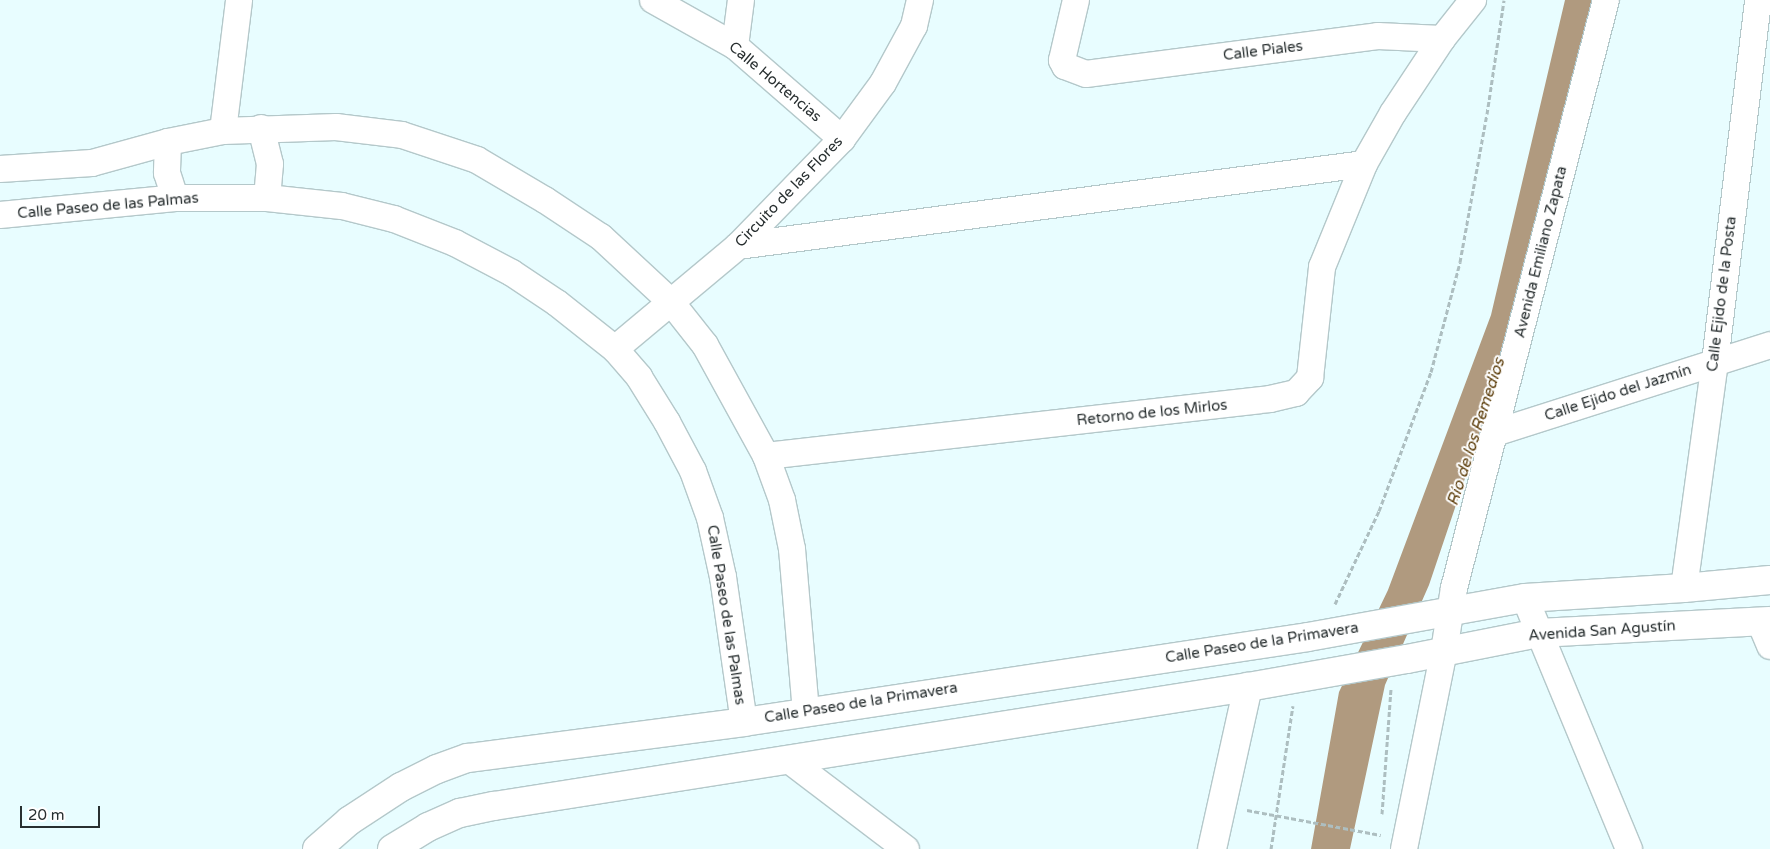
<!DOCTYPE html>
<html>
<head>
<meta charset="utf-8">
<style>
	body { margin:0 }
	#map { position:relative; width:1770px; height:849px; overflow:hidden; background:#e8fdff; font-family:"Varela Round",sans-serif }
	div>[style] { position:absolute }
	.water>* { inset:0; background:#b09a7f }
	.path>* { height:3px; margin-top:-1.5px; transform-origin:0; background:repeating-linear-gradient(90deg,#adbec0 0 5px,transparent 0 7.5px) }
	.roads { filter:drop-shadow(1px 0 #b4c8ca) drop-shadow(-1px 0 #b4c8ca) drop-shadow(0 1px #b4c8ca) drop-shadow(0 -1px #b4c8ca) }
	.minor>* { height:26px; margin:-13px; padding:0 13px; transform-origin:13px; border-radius:13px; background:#fff }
	.tertiary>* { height:28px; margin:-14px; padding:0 14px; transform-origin:14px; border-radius:14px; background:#fff }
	span { translate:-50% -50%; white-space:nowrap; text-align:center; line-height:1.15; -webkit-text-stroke:4px #fff; paint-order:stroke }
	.street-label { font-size:15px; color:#282f30 }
	.water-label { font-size:16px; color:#5c3d0a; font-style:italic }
	.scale { position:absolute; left:20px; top:806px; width:80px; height:22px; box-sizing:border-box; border:2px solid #282f30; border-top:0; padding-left:6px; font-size:15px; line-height:18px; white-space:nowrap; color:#282f30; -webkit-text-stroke:4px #fff; paint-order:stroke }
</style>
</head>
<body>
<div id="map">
	<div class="water">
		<div style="clip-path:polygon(1565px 0,1595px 0,1517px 324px,1429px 585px,1385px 685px,1350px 849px,1311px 849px,1339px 692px,1388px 590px,1491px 315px)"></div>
	</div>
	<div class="path">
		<div style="left:1335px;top:604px;width:103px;rotate:-64.7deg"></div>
		<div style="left:1379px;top:511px;width:148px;rotate:-69.5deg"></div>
		<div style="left:1431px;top:372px;width:114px;rotate:-75.2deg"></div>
		<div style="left:1460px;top:262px;width:150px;rotate:-79.7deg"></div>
		<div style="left:1487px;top:114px;width:115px;rotate:-81.5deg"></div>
		<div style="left:1247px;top:810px;width:136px;rotate:10.6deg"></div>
		<div style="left:1382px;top:814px;width:126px;rotate:-85.9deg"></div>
		<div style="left:1271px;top:849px;width:145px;rotate:-81.3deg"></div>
	</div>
	<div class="roads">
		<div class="minor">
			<div style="left:653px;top:0;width:94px;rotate:29.3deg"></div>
			<div style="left:735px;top:46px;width:142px;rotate:41deg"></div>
			<div style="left:1076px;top:0;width:62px;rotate:103.1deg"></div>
			<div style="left:1062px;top:60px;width:7px;rotate:63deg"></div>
			<div style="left:1065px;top:66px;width:22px;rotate:21deg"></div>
			<div style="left:1086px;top:74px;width:294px;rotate:-7.4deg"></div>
			<div style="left:1378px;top:36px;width:64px;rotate:2.7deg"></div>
			<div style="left:735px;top:46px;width:46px;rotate:-82.6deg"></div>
			<div style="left:261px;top:128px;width:37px;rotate:76deg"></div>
			<div style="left:270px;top:164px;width:34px;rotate:95deg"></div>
			<div style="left:223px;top:131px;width:132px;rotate:-83deg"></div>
			<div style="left:168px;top:142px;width:31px;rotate:92deg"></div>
			<div style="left:167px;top:173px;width:26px;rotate:72deg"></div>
			<div style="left:0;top:169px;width:92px;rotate:-3.7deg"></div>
			<div style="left:92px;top:163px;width:79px;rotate:-15.4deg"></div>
			<div style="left:168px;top:142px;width:56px;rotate:-11.3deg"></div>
			<div style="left:223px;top:131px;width:113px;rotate:-2deg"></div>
			<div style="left:336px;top:127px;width:66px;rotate:6.9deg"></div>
			<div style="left:402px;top:135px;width:79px;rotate:18.4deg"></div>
			<div style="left:477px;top:160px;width:79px;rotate:30.5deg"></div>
			<div style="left:545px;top:200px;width:67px;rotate:33.5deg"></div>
			<div style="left:601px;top:237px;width:96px;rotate:42.9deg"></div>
			<div style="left:671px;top:302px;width:55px;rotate:51.7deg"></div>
			<div style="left:705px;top:345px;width:127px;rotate:61.2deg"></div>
			<div style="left:766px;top:456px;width:47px;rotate:70deg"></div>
			<div style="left:782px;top:500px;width:50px;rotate:78.5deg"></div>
			<div style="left:792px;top:549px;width:163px;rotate:85.1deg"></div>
			<div style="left:0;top:215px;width:176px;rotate:-5.5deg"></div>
			<div style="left:175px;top:198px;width:92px"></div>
			<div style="left:267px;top:198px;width:75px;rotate:6.1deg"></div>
			<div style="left:342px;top:206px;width:54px;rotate:14deg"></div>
			<div style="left:394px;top:219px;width:66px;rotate:21.5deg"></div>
			<div style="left:455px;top:243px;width:64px;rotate:27.8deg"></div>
			<div style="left:512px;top:273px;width:54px;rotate:33.7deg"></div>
			<div style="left:557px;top:303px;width:74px;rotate:38.4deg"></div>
			<div style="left:615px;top:349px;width:37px;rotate:49deg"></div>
			<div style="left:639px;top:377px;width:53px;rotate:58.1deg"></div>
			<div style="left:667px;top:422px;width:55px;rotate:62deg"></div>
			<div style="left:693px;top:471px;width:50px;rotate:70.1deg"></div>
			<div style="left:710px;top:518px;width:60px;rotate:77.6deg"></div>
			<div style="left:723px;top:577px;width:147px;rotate:81.8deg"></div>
			<div style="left:738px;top:246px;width:631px;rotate:-7.46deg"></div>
			<div style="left:615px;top:349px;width:160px;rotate:-39.9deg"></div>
			<div style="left:738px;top:246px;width:149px;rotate:-45.8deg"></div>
			<div style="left:842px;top:139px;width:69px;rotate:-53.8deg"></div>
			<div style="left:883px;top:83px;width:65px;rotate:-61.5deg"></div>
			<div style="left:914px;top:26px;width:27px;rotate:-77deg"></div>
			<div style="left:1495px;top:433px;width:289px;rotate:-17.7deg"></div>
			<div style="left:766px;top:456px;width:507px;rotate:-6.45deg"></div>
			<div style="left:1270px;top:399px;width:27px;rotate:-13deg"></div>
			<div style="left:1296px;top:393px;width:21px;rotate:-47deg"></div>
			<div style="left:1310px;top:378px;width:112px;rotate:-83.8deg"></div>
			<div style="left:1322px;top:267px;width:111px;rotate:-67.8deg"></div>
			<div style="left:1364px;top:164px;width:59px;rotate:-60.4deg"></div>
			<div style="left:1393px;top:113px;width:89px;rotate:-56.5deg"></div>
			<div style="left:1442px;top:39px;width:50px;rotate:-51.5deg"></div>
			<div style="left:1684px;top:588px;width:228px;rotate:-82.2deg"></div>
			<div style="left:1715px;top:362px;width:365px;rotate:-83.2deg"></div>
			<div style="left:1525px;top:598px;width:272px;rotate:67.5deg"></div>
			<div style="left:1760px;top:622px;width:26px;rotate:67deg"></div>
			<div style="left:789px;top:760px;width:147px;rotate:37.3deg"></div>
			<div style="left:1404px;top:849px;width:202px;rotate:-78.6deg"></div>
			<div style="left:1444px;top:651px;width:64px;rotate:-81deg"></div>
			<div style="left:1454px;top:588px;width:607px;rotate:-75.51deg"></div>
		</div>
		<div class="tertiary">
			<div style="left:317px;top:849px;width:43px;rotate:-41.2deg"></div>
			<div style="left:349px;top:821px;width:62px;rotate:-33.2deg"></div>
			<div style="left:401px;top:787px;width:40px;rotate:-26.6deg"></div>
			<div style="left:437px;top:769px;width:33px;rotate:-20deg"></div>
			<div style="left:468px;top:758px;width:278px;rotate:-7.4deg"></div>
			<div style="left:744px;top:722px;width:570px;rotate:-8.57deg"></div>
			<div style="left:1308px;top:637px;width:220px;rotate:-10.2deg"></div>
			<div style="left:1525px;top:598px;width:159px;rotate:-3.6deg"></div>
			<div style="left:1684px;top:588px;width:86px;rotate:-5.3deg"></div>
			<div style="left:392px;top:849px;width:42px;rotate:-31.4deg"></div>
			<div style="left:428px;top:827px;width:35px;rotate:-24deg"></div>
			<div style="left:460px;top:813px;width:35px;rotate:-12deg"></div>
			<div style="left:494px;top:806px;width:763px;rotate:-8.97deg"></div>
			<div style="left:1248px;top:687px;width:161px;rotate:-10deg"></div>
			<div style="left:1407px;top:659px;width:134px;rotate:-11.2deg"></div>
			<div style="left:1538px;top:633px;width:232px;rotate:-3deg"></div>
			<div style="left:1212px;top:849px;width:166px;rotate:-77.5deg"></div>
		</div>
	</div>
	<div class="street-label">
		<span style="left:1263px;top:51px;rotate:-7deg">Calle Piales</span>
		<span style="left:775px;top:82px;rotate:40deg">Calle Hortencias</span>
		<span style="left:789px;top:192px;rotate:-46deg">Circuito de las Flores</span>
		<span style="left:108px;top:206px;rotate:-5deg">Calle Paseo de las Palmas</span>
		<span style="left:1541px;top:252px;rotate:-76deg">Avenida Emiliano Zapata</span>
		<span style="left:1722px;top:294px;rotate:-83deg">Calle Ejido de la Posta</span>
		<span style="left:1618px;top:393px;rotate:-18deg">Calle Ejido del Jazmín</span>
		<span style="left:1152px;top:413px;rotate:-6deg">Retorno de los Mirlos</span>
		<span style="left:726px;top:615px;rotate:81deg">Calle Paseo de las Palmas</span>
		<span style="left:1602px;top:631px;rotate:-4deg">Avenida San Agustín</span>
		<span style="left:1262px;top:643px;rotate:-9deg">Calle Paseo de la Primavera</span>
		<span style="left:861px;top:703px;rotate:-9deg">Calle Paseo de la Primavera</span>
	</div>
	<div class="water-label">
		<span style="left:1476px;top:432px;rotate:-72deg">Río de los Remedios</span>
	</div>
	<div class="scale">20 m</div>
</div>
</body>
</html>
